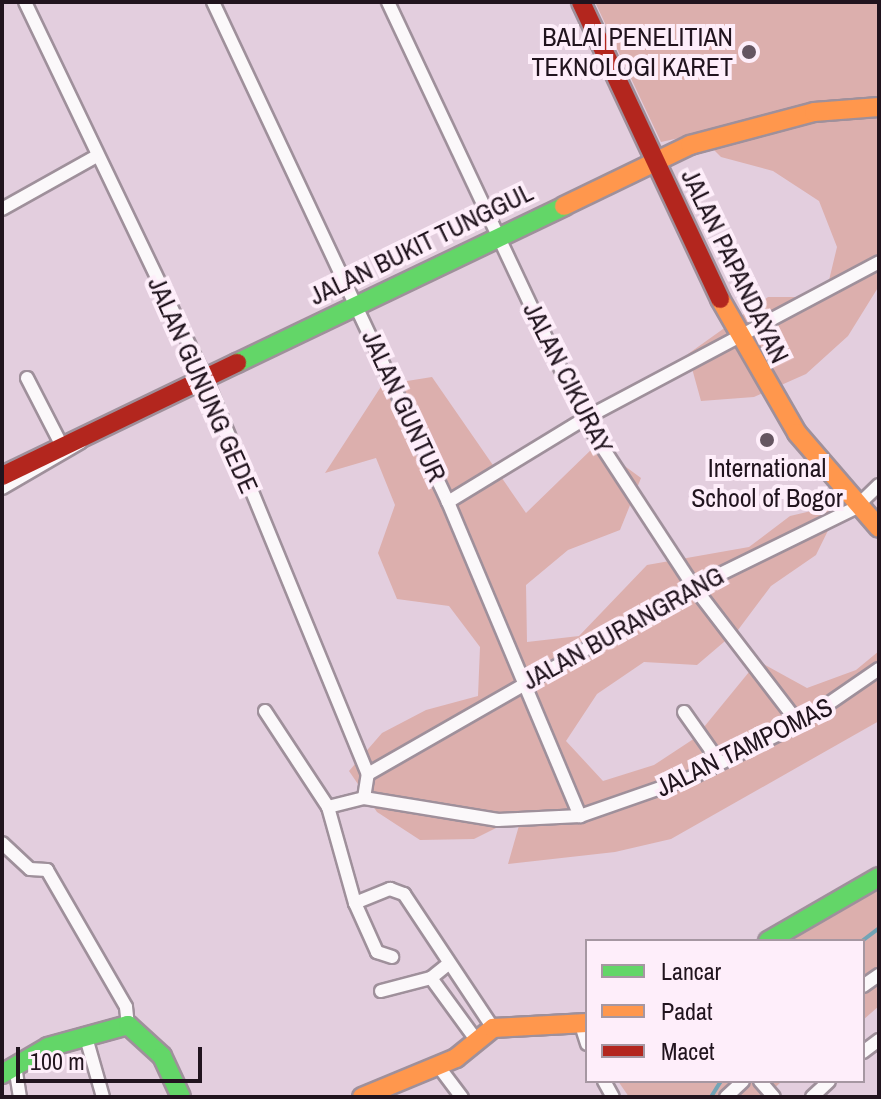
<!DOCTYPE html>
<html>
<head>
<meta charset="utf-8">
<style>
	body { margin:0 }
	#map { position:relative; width:881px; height:1099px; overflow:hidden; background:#e3cede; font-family:"Archivo Narrow",sans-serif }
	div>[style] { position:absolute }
	.green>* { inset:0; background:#dcafad }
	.stream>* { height:4px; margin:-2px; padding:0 2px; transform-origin:2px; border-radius:2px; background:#72a4b6 }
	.roads { filter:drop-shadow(2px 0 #9f909b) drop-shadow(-2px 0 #9f909b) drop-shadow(0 2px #9f909b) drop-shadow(0 -2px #9f909b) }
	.street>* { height:12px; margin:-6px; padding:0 6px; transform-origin:6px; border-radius:6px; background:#fbf8fa }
	.fast>* { height:18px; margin:-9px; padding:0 9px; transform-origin:9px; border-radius:9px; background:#63d668 }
	.slow>* { height:18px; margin:-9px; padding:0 9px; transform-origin:9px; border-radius:9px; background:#ff974d }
	.jam>* { height:18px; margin:-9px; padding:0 9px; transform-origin:9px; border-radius:9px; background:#b3261e }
	.dots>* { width:22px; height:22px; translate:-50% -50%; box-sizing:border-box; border:4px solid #feeefa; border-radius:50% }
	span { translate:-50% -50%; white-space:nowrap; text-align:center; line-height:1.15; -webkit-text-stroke:8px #feeefa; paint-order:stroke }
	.poi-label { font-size:26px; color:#21141e }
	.right { translate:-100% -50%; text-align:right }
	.street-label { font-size:26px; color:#21141e }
	.frame { position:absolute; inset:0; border:4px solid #21141e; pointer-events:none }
	.legend { position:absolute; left:585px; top:939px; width:280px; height:144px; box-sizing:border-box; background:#feeefa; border:2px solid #a697a2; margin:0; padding:10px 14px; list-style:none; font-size:24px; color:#21141e }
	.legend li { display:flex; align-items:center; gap:16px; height:40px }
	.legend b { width:40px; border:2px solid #a697a2 }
	.scale { position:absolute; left:16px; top:1047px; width:186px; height:36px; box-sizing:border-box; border:4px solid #21141e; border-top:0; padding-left:10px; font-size:24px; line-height:28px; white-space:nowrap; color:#21141e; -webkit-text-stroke:6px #feeefa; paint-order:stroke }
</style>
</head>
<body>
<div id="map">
	<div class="green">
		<div style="clip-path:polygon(595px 2px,879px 2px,879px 286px,848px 336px,806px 374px,754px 397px,701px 401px,688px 354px,768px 297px,825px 297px,837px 247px,819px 201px,773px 171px,721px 157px,698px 134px,661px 142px)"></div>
		<div style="clip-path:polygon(432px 377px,526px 513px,596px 445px,641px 478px,620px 530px,568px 550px,526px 585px,527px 642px,579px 636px,647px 565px,749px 547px,790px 516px,841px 504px,816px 555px,771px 586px,738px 630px,697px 665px,644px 662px,597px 694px,566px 741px,603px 781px,654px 765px,695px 738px,758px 661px,807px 688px,856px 670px,879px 651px,879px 721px,671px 839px,615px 852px,508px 864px,522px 815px,474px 839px,420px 840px,377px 812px,349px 771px,382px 733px,426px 710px,478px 696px,480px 647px,449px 606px,397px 599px,378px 553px,395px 505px,376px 458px,325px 473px,382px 385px)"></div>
		<div style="clip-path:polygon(851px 882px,869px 888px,879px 883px,879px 1006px,863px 1020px,863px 941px,773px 941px)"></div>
		<div style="clip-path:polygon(618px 1081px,782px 1081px,765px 1097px,629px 1097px)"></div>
	</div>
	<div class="stream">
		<div style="left:862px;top:941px;width:21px;rotate:-37deg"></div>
		<div style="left:711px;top:1097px;width:19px;rotate:-58deg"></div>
	</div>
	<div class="roads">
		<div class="street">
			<div style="left:25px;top:2px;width:416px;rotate:64.4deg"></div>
			<div style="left:205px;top:377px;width:429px;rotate:67.7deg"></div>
			<div style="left:213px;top:2px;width:552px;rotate:64.83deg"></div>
			<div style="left:448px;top:502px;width:341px;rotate:67.2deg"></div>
			<div style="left:388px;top:2px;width:461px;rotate:64.8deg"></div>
			<div style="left:584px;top:419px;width:201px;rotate:56.8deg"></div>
			<div style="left:694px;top:587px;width:173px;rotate:52.5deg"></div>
			<div style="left:2px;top:209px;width:109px;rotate:-29.2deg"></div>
			<div style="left:27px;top:378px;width:76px;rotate:62.8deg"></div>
			<div style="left:2px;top:488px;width:91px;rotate:-30.2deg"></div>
			<div style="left:448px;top:502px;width:159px;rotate:-31.4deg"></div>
			<div style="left:584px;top:419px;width:334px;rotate:-28deg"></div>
			<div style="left:265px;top:711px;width:115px;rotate:56.7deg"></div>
			<div style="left:328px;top:807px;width:37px;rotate:-14deg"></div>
			<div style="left:364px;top:798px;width:24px;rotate:-81deg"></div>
			<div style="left:684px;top:712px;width:62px;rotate:54.8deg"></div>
			<div style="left:368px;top:774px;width:376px;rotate:-29.8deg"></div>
			<div style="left:694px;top:587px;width:179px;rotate:-26.1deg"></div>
			<div style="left:855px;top:508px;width:33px;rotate:-44deg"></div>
			<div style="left:364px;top:798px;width:136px;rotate:9.3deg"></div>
			<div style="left:498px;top:820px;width:82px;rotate:-2.8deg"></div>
			<div style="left:580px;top:816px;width:122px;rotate:-19.2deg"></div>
			<div style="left:695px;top:776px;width:116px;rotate:-26.6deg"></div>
			<div style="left:799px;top:724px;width:97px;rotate:-34.5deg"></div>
			<div style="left:328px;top:807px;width:100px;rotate:74.3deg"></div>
			<div style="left:355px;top:903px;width:38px;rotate:-22deg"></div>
			<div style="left:390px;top:889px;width:15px;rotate:20deg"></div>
			<div style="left:404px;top:894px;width:161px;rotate:56.4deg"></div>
			<div style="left:2px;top:843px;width:38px;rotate:43deg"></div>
			<div style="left:30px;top:869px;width:17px;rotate:3deg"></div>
			<div style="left:47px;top:870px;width:158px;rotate:60deg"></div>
			<div style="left:126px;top:1007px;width:18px;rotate:84deg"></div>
			<div style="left:355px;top:903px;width:54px;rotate:65.8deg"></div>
			<div style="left:377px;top:952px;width:16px;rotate:18deg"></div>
			<div style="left:431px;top:978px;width:78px;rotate:53.9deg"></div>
			<div style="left:863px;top:986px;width:19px;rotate:-35deg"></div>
			<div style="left:381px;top:991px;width:52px;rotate:-14.6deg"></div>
			<div style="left:431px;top:978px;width:22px;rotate:-39deg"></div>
			<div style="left:581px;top:1025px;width:20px;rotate:72deg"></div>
			<div style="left:85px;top:1034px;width:66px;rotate:74.1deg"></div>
			<div style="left:863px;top:1052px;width:20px;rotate:-37deg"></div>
			<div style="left:15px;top:1066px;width:31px;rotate:81deg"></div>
			<div style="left:439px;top:1067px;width:38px;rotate:53deg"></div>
			<div style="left:604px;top:1081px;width:18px;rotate:61deg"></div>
			<div style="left:760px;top:1081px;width:21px;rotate:49deg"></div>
			<div style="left:726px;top:1097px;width:23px;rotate:-43deg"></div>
			<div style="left:812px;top:1097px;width:23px;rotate:-43deg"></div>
		</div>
		<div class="fast">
			<div style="left:237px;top:363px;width:363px;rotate:-25.6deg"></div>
			<div style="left:768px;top:941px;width:128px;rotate:-30deg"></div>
			<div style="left:2px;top:1074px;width:53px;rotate:-30.4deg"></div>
			<div style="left:48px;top:1047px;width:83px;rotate:-15.4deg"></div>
			<div style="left:128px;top:1025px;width:46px;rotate:42.4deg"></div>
			<div style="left:162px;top:1056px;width:45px;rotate:65.1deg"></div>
		</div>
		<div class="slow">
			<div style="left:564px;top:206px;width:140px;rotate:-25.8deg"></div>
			<div style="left:690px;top:145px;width:128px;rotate:-14.9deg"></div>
			<div style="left:814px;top:112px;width:65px;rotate:-4.4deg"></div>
			<div style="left:720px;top:299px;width:155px;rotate:60.1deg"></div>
			<div style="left:797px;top:433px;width:125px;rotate:49.2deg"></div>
			<div style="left:362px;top:1097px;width:102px;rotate:-22.5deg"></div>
			<div style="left:456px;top:1058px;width:48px;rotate:-39deg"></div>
			<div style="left:493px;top:1028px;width:94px;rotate:-3deg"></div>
		</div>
		<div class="jam">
			<div style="left:581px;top:2px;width:328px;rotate:64.9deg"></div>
			<div style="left:2px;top:476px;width:261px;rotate:-25.7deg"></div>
		</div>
	</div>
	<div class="dots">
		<div style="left:749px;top:52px;background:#655561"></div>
		<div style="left:767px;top:440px;background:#655561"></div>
	</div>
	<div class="poi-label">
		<span class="right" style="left:733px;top:52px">BALAI PENELITIAN<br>TEKNOLOGI KARET</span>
		<span style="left:767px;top:483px">International<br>School of Bogor</span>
	</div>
	<div class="street-label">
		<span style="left:421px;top:244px;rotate:-26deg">JALAN BUKIT TUNGGUL</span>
		<span style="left:735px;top:266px;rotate:64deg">JALAN PAPANDAYAN</span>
		<span style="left:568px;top:378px;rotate:63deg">JALAN CIKURAY</span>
		<span style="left:203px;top:385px;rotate:66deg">JALAN GUNUNG GEDE</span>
		<span style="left:404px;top:406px;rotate:65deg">JALAN GUNTUR</span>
		<span style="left:623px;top:628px;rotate:-29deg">JALAN BURANGRANG</span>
		<span style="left:744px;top:747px;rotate:-26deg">JALAN TAMPOMAS</span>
	</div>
	<div class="frame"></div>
	<ul class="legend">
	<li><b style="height:10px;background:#63d668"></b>Lancar</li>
	<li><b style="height:10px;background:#ff974d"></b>Padat</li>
	<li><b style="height:10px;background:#b3261e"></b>Macet</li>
	</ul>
	<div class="scale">100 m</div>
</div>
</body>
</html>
